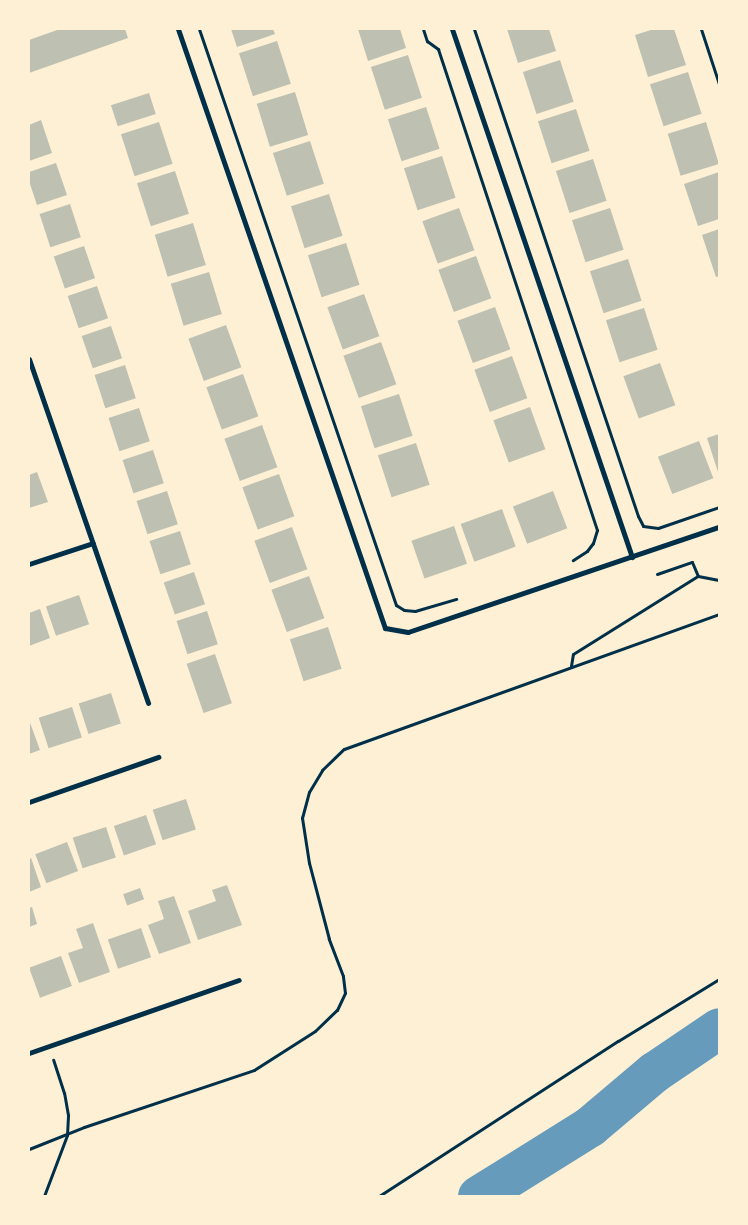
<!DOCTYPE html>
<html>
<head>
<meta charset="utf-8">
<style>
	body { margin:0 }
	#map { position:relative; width:748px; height:1225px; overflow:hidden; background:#fdf0d5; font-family:"Crimson Pro",serif }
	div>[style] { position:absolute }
	.river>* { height:41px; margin:-20.5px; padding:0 20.5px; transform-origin:20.5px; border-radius:20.5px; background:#669bbc }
	.building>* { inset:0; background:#bec0b2; transform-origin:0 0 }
	.path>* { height:3px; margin:-1.5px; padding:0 1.5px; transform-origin:1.5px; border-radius:1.5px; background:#003049 }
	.minor>* { height:5px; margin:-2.5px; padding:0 2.5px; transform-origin:2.5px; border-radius:2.5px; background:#003049 }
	span { translate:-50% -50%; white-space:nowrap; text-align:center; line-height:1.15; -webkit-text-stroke:5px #fdf0d5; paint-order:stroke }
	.frame { position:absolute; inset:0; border:30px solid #fdf0d5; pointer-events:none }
</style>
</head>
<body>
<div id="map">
	<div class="river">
		<div style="left:478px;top:1196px;width:132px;rotate:-32deg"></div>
		<div style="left:590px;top:1126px;width:84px;rotate:-40.2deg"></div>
		<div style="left:654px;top:1072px;width:78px;rotate:-34.1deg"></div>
	</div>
	<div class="building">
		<div style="clip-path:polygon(60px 29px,125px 29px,128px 38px,29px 73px,29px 40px)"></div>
		<div style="clip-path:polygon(231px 29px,273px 29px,275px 34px,237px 47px)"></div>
		<div style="clip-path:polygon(358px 29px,400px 29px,406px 48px,368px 61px)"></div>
		<div style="clip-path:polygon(507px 29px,549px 29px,556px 51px,518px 63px)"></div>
		<div style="clip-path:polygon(654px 29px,674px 29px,686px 65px,648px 77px,635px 35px)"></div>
		<div style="left:277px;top:41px;width:45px;height:40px;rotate:72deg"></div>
		<div style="left:408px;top:55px;width:45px;height:39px;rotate:72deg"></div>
		<div style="left:560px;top:60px;width:44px;height:39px;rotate:72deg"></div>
		<div style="left:688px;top:72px;width:44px;height:40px;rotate:72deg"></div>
		<div style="left:295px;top:92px;width:45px;height:40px;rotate:73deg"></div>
		<div style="left:149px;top:93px;width:22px;height:40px;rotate:72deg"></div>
		<div style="left:426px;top:107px;width:44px;height:40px;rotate:72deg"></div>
		<div style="left:576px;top:109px;width:44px;height:40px;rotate:72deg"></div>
		<div style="clip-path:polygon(41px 120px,52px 153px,29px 161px,29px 125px)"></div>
		<div style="left:159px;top:122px;width:44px;height:40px;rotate:72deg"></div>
		<div style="left:706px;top:122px;width:44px;height:40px;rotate:73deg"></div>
		<div style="left:310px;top:141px;width:45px;height:39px;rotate:72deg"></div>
		<div style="left:442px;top:156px;width:44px;height:40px;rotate:72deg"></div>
		<div style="left:593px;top:159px;width:44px;height:39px;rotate:72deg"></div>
		<div style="clip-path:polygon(56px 163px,67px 195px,37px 205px,29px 181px,29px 172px)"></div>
		<div style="left:175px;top:171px;width:45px;height:40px;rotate:72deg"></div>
		<div style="clip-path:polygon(719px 172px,719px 219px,698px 226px,684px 184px)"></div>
		<div style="left:329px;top:194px;width:44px;height:40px;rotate:72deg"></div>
		<div style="left:70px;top:204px;width:35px;height:32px;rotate:72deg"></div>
		<div style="left:459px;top:208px;width:45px;height:39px;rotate:70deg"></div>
		<div style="left:610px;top:208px;width:44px;height:40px;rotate:72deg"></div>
		<div style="left:193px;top:223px;width:44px;height:40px;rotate:73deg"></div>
		<div style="clip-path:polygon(719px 229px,719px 276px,716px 277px,702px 235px)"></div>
		<div style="left:346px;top:243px;width:44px;height:40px;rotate:72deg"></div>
		<div style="left:84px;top:246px;width:34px;height:32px;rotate:71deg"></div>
		<div style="left:476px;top:256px;width:45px;height:40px;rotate:70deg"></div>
		<div style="left:628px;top:259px;width:44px;height:40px;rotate:72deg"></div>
		<div style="left:209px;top:272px;width:44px;height:40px;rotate:73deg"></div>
		<div style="left:97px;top:286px;width:34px;height:31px;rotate:71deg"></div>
		<div style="left:364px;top:294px;width:45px;height:39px;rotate:70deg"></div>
		<div style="left:495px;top:307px;width:45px;height:40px;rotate:70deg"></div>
		<div style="left:644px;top:308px;width:44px;height:40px;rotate:72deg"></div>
		<div style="left:226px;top:325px;width:45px;height:40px;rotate:70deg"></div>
		<div style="left:111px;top:326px;width:34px;height:31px;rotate:71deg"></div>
		<div style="left:381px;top:342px;width:45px;height:40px;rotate:70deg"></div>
		<div style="left:512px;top:356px;width:45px;height:40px;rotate:70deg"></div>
		<div style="left:660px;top:363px;width:45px;height:39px;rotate:70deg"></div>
		<div style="left:125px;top:365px;width:35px;height:32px;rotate:72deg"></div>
		<div style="left:243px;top:374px;width:45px;height:39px;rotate:70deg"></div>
		<div style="left:399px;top:394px;width:44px;height:40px;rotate:72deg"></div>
		<div style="left:530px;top:407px;width:45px;height:39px;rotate:70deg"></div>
		<div style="left:139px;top:408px;width:35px;height:32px;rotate:72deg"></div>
		<div style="left:262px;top:425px;width:45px;height:40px;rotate:70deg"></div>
		<div style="clip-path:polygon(719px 434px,719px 475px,707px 438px)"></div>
		<div style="left:699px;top:441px;width:40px;height:44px;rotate:69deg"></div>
		<div style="left:416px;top:443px;width:44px;height:40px;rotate:72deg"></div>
		<div style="left:153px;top:450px;width:35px;height:32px;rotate:72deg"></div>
		<div style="clip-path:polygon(37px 472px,48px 502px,29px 508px,29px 475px)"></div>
		<div style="left:279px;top:474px;width:45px;height:39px;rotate:70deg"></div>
		<div style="left:167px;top:491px;width:35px;height:32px;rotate:72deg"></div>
		<div style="left:553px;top:491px;width:40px;height:43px;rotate:69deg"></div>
		<div style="left:502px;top:509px;width:40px;height:44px;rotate:70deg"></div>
		<div style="left:454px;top:526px;width:40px;height:45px;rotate:71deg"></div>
		<div style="left:292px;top:527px;width:45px;height:40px;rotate:70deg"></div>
		<div style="left:180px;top:531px;width:35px;height:32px;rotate:72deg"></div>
		<div style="left:194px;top:572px;width:34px;height:32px;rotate:71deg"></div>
		<div style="left:309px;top:576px;width:45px;height:40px;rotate:70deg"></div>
		<div style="left:79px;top:595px;width:31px;height:35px;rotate:71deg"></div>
		<div style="clip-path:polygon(40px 609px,50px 638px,29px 646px,29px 613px)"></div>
		<div style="left:207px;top:611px;width:35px;height:32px;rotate:72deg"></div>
		<div style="left:328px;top:627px;width:44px;height:40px;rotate:72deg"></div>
		<div style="left:215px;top:654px;width:52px;height:30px;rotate:71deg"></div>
		<div style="left:111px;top:693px;width:32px;height:34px;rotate:72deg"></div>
		<div style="left:72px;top:707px;width:32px;height:35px;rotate:72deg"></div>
		<div style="clip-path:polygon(29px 720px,40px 750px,29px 754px)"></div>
		<div style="left:186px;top:799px;width:32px;height:35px;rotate:72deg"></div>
		<div style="left:146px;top:815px;width:31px;height:34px;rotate:71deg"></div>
		<div style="left:106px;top:827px;width:32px;height:35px;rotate:72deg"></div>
		<div style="left:67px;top:842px;width:31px;height:34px;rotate:69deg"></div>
		<div style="clip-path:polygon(31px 858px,41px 887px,29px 892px,29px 859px)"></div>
		<div style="clip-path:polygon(227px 885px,242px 925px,198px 940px,188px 911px,216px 901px,212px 890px)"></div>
		<div style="left:140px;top:888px;width:12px;height:18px;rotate:70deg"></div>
		<div style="clip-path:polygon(174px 896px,191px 943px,159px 954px,148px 925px,164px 919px,158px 901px)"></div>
		<div style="clip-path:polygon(32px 907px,37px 924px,29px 927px,29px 908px)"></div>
		<div style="clip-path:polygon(93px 923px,110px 972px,79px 983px,68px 953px,83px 948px,76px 929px)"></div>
		<div style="left:141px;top:928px;width:31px;height:35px;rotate:71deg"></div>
		<div style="left:61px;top:956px;width:32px;height:34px;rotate:70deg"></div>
	</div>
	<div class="path">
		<div style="left:199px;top:29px;width:609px;rotate:71.12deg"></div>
		<div style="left:396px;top:605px;width:9px;rotate:32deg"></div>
		<div style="left:404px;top:610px;width:11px;rotate:5deg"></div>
		<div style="left:415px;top:611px;width:43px;rotate:-16.3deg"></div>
		<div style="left:423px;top:29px;width:13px;rotate:72deg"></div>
		<div style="left:427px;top:41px;width:14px;rotate:36deg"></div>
		<div style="left:438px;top:49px;width:507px;rotate:71.71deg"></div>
		<div style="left:597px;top:530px;width:14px;rotate:107deg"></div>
		<div style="left:593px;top:543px;width:10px;rotate:127deg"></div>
		<div style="left:587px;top:551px;width:17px;rotate:147deg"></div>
		<div style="left:474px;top:29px;width:514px;rotate:71.39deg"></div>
		<div style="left:638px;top:516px;width:11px;rotate:63deg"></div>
		<div style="left:643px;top:526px;width:15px;rotate:8deg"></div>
		<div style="left:658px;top:528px;width:65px;rotate:-19deg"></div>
		<div style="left:701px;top:29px;width:58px;rotate:71.9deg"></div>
		<div style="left:657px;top:574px;width:37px;rotate:-19deg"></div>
		<div style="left:692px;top:562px;width:15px;rotate:67deg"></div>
		<div style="left:571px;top:666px;width:12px;rotate:-81deg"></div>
		<div style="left:573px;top:654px;width:147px;rotate:-32deg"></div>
		<div style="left:698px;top:576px;width:21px;rotate:11deg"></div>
		<div style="left:29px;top:1149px;width:59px;rotate:-21.8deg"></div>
		<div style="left:84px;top:1127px;width:179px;rotate:-18.5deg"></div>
		<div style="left:254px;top:1070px;width:72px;rotate:-32.6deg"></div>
		<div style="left:315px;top:1031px;width:30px;rotate:-44deg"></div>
		<div style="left:337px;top:1010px;width:19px;rotate:-65deg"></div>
		<div style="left:345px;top:993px;width:17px;rotate:-97deg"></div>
		<div style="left:343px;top:976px;width:40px;rotate:-111deg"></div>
		<div style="left:329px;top:939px;width:79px;rotate:-104.7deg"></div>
		<div style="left:309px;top:863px;width:46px;rotate:-98.8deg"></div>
		<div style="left:302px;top:818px;width:27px;rotate:-75deg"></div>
		<div style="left:309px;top:792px;width:26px;rotate:-59deg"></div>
		<div style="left:322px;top:770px;width:30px;rotate:-44deg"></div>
		<div style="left:344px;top:749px;width:399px;rotate:-19.8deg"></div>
		<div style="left:44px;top:1196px;width:65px;rotate:-69.3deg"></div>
		<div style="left:67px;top:1135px;width:20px;rotate:-87deg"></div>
		<div style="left:68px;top:1115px;width:22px;rotate:-100deg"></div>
		<div style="left:64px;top:1093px;width:35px;rotate:-108deg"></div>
		<div style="left:379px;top:1196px;width:285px;rotate:-33deg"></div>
		<div style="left:618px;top:1041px;width:119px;rotate:-31.5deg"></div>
	</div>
	<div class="minor">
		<div style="left:178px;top:29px;width:634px;rotate:70.94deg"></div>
		<div style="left:385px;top:628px;width:23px;rotate:10deg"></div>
		<div style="left:408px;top:632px;width:328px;rotate:-18.7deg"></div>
		<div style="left:452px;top:29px;width:558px;rotate:71.18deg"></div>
		<div style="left:29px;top:359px;width:364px;rotate:70.9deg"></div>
		<div style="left:29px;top:564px;width:67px;rotate:-18.2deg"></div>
		<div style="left:29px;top:802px;width:137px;rotate:-19.2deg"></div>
		<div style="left:29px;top:1053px;width:222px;rotate:-19.2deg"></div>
	</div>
	<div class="frame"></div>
</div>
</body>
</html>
